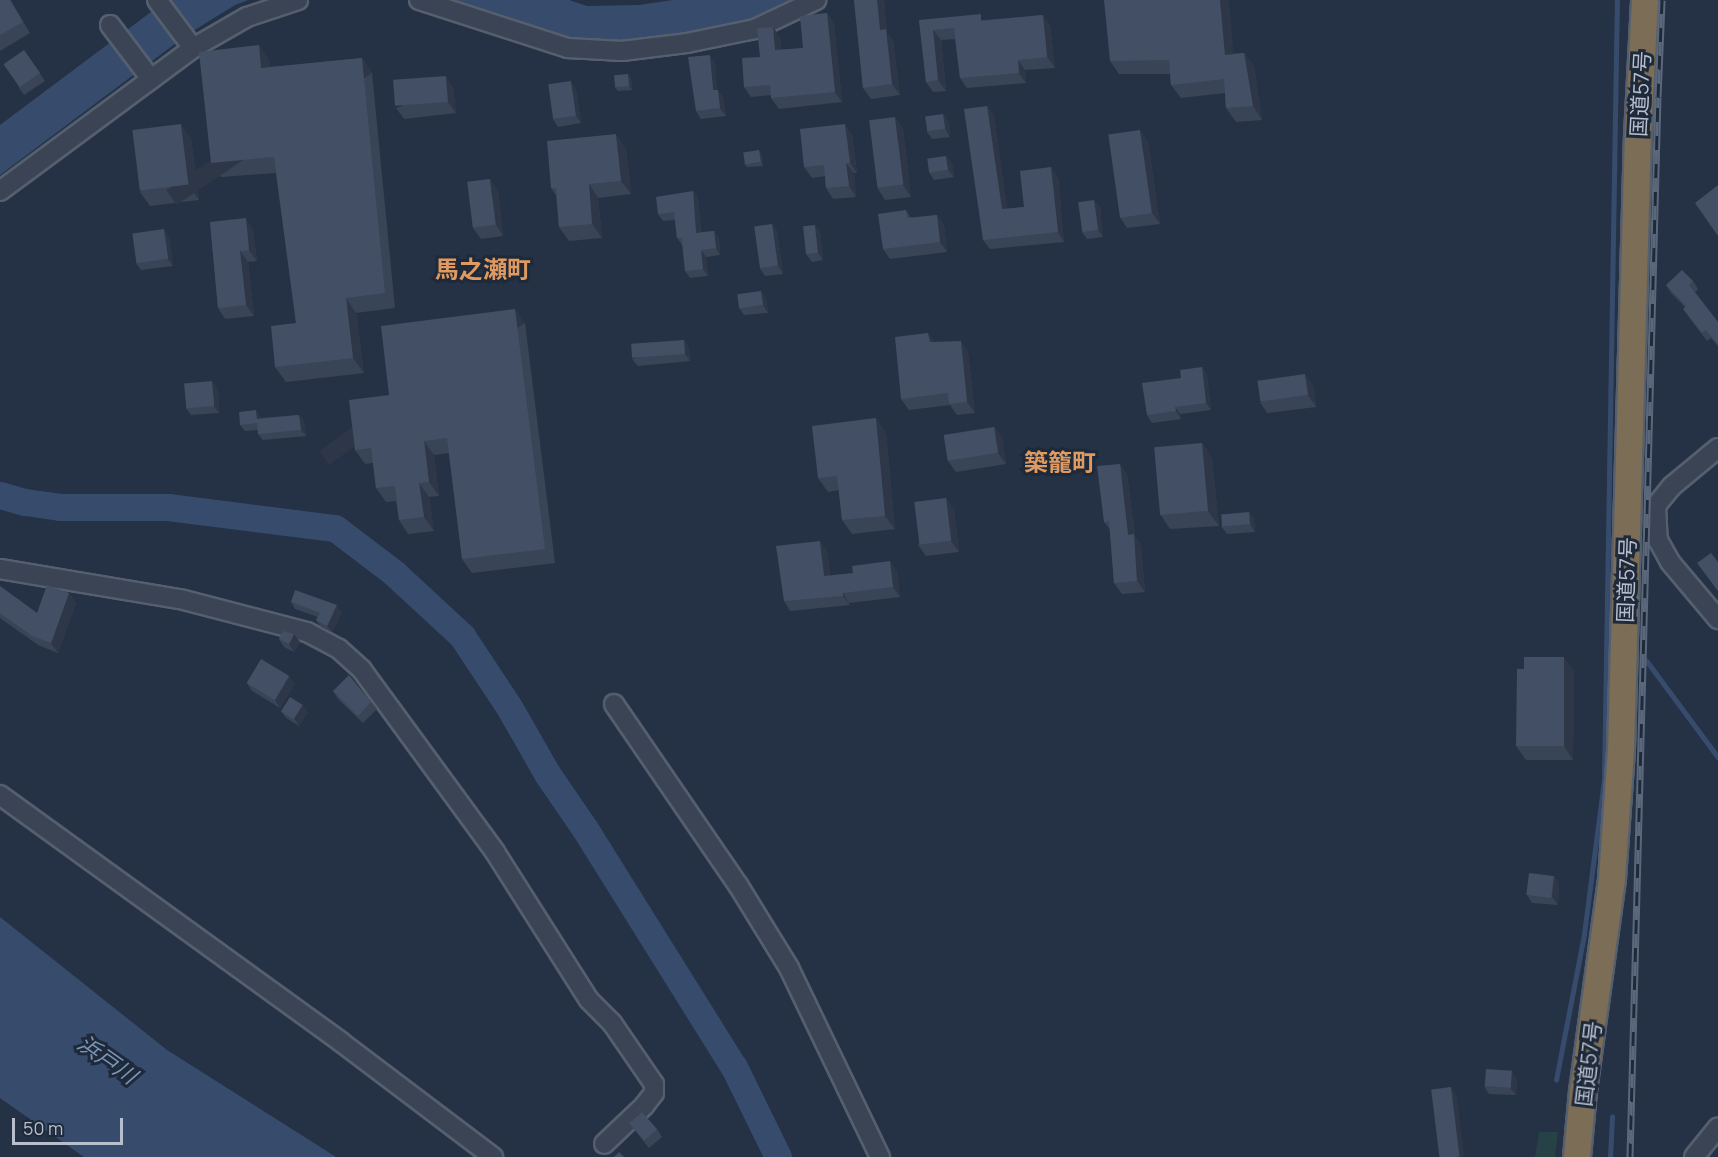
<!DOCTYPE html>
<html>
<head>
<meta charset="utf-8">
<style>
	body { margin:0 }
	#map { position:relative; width:1718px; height:1157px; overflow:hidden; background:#253245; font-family:Manrope,"Noto Sans JP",sans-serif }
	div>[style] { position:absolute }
	.green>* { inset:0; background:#274246 }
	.water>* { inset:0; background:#374c6d }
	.stream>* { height:4.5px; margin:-2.25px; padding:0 2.25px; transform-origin:2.25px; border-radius:2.25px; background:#374c6d }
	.river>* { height:27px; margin:-13.5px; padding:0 13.5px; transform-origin:13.5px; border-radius:13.5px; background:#374c6d }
	.roads { filter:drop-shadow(2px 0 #555f6e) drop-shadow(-2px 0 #555f6e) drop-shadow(0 2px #555f6e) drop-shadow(0 -2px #555f6e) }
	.minor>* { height:18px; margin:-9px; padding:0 9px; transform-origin:9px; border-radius:9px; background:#3a4454 }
	.highway>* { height:26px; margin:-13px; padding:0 13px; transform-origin:13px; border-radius:13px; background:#7b6d56 }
	.rail>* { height:7px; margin-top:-3.5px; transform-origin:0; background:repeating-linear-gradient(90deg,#1e293a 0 14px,#5b687b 0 28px); box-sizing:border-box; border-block:2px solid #5b687b }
	.wall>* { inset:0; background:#394457 }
	.shaded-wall>* { inset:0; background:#2e3747; transform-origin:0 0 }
	.building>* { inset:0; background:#424f65; transform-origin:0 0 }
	span { translate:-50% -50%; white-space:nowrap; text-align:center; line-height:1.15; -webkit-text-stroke:6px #1e293a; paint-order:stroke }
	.street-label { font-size:21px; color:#b7bfce }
	.water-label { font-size:22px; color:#7c94b7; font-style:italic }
	.quarter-label { font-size:24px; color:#de9a61; font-weight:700 }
	.scale { position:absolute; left:12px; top:1118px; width:111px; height:27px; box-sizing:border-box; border:3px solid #b7bfce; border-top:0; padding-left:8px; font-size:18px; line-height:21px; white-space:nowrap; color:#b7bfce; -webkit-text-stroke:4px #1e293a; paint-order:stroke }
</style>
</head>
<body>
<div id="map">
	<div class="green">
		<div style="clip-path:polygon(1539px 1132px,1558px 1132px,1555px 1157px,1535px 1157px)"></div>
	</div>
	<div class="water">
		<div style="clip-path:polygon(167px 0,248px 0,235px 5px,188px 34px,0 175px,0 125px)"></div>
		<div style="clip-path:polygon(452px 0,569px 0,587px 6px,639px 5px,673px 0,789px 0,741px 23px,651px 39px,586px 42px,524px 25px)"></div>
		<div style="clip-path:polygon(0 917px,167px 1050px,336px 1157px,84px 1157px,0 1098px)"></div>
	</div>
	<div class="stream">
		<div style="left:1647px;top:661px;width:119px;rotate:53.5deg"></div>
		<div style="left:1556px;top:1080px;width:149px;rotate:-79.1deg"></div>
		<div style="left:1584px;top:934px;width:155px;rotate:-82.6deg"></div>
		<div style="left:1604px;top:780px;width:780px;rotate:-89.05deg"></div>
		<div style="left:1610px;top:1157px;width:40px;rotate:-87.1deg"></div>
	</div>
	<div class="river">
		<div style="left:0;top:495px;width:26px;rotate:16deg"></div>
		<div style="left:25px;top:502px;width:35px;rotate:8deg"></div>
		<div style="left:60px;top:507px;width:108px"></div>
		<div style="left:168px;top:507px;width:168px;rotate:7.2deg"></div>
		<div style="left:335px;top:528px;width:74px;rotate:37.3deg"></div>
		<div style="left:394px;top:573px;width:93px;rotate:42.8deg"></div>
		<div style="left:462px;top:636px;width:85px;rotate:56.5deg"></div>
		<div style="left:509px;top:707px;width:78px;rotate:60.2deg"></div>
		<div style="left:548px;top:775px;width:65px;rotate:55.6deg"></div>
		<div style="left:585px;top:829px;width:281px;rotate:58deg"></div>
		<div style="left:734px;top:1067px;width:100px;rotate:63.9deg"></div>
	</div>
	<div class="roads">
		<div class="minor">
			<div style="left:157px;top:0;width:60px;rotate:53.1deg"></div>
			<div style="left:419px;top:0;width:157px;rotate:17.9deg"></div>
			<div style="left:568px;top:48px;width:54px;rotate:3.2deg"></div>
			<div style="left:622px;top:51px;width:65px;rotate:-7deg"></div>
			<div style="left:687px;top:43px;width:69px;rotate:-11.6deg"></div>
			<div style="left:755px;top:29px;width:68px;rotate:-25.4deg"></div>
			<div style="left:110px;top:25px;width:68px;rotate:52.8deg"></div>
			<div style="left:0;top:191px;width:240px;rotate:-36.5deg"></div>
			<div style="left:193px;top:48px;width:62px;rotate:-29.9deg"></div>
			<div style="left:247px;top:17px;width:54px;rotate:-18.4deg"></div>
			<div style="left:1718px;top:448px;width:60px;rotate:140.4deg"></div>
			<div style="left:1672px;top:486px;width:26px;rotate:129deg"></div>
			<div style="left:1656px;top:506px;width:34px;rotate:87deg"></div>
			<div style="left:1658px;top:540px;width:25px;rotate:61deg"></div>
			<div style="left:1670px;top:562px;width:75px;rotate:49.9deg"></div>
			<div style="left:0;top:569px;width:182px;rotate:9.5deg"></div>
			<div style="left:180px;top:599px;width:131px;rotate:14.6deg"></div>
			<div style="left:307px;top:632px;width:36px;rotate:28deg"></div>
			<div style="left:339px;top:649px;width:31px;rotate:42deg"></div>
			<div style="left:362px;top:670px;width:225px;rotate:53.8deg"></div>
			<div style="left:495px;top:852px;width:175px;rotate:57.6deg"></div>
			<div style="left:589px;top:1000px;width:33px;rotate:45deg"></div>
			<div style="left:612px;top:1023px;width:74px;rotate:55.5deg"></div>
			<div style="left:654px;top:1084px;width:9px;rotate:90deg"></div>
			<div style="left:654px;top:1093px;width:16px;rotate:128deg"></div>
			<div style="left:644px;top:1106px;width:55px;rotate:136.5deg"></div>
			<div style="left:614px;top:704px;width:219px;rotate:55.6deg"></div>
			<div style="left:738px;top:885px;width:97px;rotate:58.4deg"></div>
			<div style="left:789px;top:968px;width:210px;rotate:64.3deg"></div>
			<div style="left:0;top:795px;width:421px;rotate:35.9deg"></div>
			<div style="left:341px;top:1042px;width:191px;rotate:37.1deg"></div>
			<div style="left:1694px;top:1157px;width:38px;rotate:-51deg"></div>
		</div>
		<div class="highway">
			<div style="left:1577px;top:1157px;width:66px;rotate:-84.8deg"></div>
			<div style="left:1583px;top:1091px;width:214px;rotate:-82.2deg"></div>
			<div style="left:1612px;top:879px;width:129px;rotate:-86deg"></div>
			<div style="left:1621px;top:750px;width:615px;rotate:-88.42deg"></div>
			<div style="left:1638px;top:135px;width:135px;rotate:-87deg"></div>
		</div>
	</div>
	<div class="rail">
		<div style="left:1630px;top:1157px;width:1060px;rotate:-88.49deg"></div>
		<div style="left:1658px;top:97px;width:97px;rotate:-87.6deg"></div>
	</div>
	<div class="wall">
		<div style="clip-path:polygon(0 0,11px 0,30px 33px,0 51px)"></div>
		<div style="clip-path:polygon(854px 0,884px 0,887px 32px,893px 41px,900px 95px,871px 99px,863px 88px)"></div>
		<div style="clip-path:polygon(827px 13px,834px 23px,842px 102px,779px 109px,771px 98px,771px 95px,751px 97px,744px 87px,760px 57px,780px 37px,781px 50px,803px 48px)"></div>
		<div style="clip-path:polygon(1043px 15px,1050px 25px,1055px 68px,1025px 70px,1026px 83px,967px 88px,960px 78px,955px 39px,941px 40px,946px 91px,933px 92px,926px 82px,919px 20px,985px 20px)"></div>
		<div style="clip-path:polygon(259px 45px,269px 60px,270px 67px,362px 58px,372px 73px,395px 308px,356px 313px,364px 373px,286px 382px,275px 367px,296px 323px,276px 173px,221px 177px,211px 163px)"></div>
		<div style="clip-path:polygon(24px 50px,45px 81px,24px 95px,19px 88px)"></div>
		<div style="clip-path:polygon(1244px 53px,1254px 66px,1262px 120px,1236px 122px,1226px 108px,1225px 93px,1181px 98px,1171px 85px,1170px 74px,1119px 74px,1110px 61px)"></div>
		<div style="clip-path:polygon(715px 63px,717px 90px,723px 97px,726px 116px,701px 119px,696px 111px)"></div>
		<div style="clip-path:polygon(628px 74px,631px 78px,632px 90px,618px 91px,615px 87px)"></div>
		<div style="clip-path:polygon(453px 87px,456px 113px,404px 119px,396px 108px)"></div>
		<div style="clip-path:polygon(576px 89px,581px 123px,558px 127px,553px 119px)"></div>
		<div style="clip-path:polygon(987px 106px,994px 116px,1007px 209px,1024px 207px,1058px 177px,1064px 242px,990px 249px,983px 240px)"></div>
		<div style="clip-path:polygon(943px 114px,949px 122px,950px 137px,932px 139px,927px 132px)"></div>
		<div style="clip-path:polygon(903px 128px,911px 197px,885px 200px,878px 189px)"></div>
		<div style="clip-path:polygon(852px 135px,857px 173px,854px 173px,856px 197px,833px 199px,826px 188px,825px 176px,812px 178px,804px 167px)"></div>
		<div style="clip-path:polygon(191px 139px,199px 200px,150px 206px,140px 192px)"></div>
		<div style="clip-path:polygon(1148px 141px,1160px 224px,1127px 228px,1120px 217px)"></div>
		<div style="clip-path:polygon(626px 148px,631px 194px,598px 198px,602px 238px,569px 241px,559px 227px,556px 195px,551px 188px)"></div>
		<div style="clip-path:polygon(759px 150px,762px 154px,763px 166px,747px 167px,744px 163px)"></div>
		<div style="clip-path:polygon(952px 163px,954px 177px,934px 180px,929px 172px)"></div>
		<div style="clip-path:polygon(498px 190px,503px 236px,481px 239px,473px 228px)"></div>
		<div style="clip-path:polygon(693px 191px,698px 198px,701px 232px,714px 231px,719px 238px,720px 255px,706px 257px,708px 276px,690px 278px,685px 271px,682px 245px,677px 238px,675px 220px,663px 221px,658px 214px)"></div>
		<div style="clip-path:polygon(1094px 200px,1100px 207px,1103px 237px,1087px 239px,1082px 232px)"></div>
		<div style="clip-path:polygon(906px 210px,911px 218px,937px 215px,944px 225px,947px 252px,890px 259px,883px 249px)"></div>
		<div style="clip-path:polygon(210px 222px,253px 230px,257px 261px,248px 262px,254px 316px,225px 319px,218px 308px)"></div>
		<div style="clip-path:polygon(772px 224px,777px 231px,783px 274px,765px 276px,760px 269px)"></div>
		<div style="clip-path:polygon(820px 232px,823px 260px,812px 262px,806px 254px)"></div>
		<div style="clip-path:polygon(169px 237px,173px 266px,141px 270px,136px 263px)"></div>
		<div style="clip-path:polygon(1693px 281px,1698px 289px,1695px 292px,1718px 322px,1718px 346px,1711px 338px,1707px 341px,1688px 316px,1685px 307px,1671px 293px,1666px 285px)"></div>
		<div style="clip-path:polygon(766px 298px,768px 313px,744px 315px,739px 308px)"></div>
		<div style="clip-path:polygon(525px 323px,555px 563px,472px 573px,462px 559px,449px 453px,434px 455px,439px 496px,429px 497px,434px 531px,408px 534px,399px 520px,396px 501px,386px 502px,376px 488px,373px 463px,365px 464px,355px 450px,389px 395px)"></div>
		<div style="clip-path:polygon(684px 340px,689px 348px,690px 361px,638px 366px,632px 359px)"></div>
		<div style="clip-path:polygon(935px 342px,968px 352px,975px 413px,957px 415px,950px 405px,909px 410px,901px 399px)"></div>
		<div style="clip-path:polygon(1202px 367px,1207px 375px,1211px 410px,1180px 414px,1181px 419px,1152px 423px,1147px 415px,1181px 378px)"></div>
		<div style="clip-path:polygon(1313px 385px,1316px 407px,1267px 413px,1260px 402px)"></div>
		<div style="clip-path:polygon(218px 389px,219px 413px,191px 415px,186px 408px)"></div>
		<div style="clip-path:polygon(299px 415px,304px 421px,306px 436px,263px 440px,258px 434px,258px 430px,245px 431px,240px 425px,261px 417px,261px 418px)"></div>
		<div style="clip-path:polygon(994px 427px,1002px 438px,1006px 464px,956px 472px,948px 461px)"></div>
		<div style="clip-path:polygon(886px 432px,895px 529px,852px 534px,842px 520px,839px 490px,828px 492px,818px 478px)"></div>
		<div style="clip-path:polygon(1202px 443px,1212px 458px,1219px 526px,1170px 529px,1160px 514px)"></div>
		<div style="clip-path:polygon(1120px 464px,1127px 475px,1135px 536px,1141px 545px,1145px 592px,1122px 594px,1114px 583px,1110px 530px,1104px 522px)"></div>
		<div style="clip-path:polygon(946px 498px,954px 510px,959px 552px,926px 556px,918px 545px)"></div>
		<div style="clip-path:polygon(1249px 512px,1254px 520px,1255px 532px,1227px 534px,1221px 526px)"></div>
		<div style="clip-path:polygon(827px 551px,830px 576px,897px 571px,900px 597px,849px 603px,850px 605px,790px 611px,784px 601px)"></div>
		<div style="clip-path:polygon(0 586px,37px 613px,69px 593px,76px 603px,58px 653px,38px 645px,0 618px)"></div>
		<div style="clip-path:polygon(291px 602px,342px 612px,332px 632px,321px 627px,316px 620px,318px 617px,295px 609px)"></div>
		<div style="clip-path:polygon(279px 639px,300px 642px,294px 652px,284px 647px)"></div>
		<div style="clip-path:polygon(1574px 671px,1573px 760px,1526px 760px,1516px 746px)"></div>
		<div style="clip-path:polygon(247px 683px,295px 684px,280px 708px,252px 691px)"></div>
		<div style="clip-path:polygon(333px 691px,371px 702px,377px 709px,363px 723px,338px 699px)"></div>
		<div style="clip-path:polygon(281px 711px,308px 712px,299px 726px,286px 718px)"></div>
		<div style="clip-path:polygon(1554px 876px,1559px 883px,1558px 905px,1532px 903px,1527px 895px)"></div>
		<div style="clip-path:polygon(1517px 1079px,1516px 1095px,1489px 1094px,1484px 1086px)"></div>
		<div style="clip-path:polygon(629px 1123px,657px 1129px,662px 1137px,649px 1148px)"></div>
	</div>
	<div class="shaded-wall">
		<div style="clip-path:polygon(10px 0,11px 0,30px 33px,23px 22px)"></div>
		<div style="clip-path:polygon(877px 0,884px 0,887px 32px,893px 41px,900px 95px,892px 84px,880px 30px)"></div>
		<div style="clip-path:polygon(1220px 0,1229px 0,1235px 69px,1225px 55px)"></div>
		<div style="clip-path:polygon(827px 13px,834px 23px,842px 102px,835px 92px)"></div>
		<div style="clip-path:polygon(1043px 15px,1050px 25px,1055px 68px,1047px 57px)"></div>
		<div style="clip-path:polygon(773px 27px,780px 37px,782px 61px,775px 50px)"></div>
		<div style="clip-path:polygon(933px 30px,941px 40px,946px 91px,938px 80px)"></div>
		<div style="clip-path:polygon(259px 45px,269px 60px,272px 83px,261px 68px)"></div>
		<div style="clip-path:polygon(1244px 53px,1254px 66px,1262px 120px,1253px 106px)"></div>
		<div style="clip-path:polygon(710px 55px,715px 63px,718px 98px,713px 90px)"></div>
		<div style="left:362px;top:58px;width:18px;height:236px;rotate:56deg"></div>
		<div style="clip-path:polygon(1018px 60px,1025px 70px,1026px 83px,1019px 73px)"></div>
		<div style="clip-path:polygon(628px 74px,631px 78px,632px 90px,629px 86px)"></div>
		<div style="clip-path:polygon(446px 76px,453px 87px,456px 113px,448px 102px)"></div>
		<div style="clip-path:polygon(571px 81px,576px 89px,581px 123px,576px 116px)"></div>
		<div style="clip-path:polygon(718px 90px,723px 97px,726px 116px,720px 108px)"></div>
		<div style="clip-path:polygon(987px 106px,994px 116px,1009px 219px,1002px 209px)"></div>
		<div style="clip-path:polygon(943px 114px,949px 122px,950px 137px,945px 129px)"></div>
		<div style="clip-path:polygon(895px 117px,903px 128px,911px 197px,903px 185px)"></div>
		<div style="clip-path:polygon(181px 124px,191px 139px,199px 200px,188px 185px)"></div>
		<div style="clip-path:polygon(845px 124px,852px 135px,857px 173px,850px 163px)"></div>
		<div style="clip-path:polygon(1140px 130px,1148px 141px,1160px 224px,1152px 213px)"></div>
		<div style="clip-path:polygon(616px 134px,626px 148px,631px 194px,621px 181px)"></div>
		<div style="clip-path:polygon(759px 150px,762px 154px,763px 166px,761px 162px)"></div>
		<div style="clip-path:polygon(946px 156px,952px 163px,954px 177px,948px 170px)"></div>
		<div style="clip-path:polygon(846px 163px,854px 173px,856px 197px,849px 186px)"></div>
		<div style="clip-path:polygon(1051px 167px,1058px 177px,1064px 242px,1058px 232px)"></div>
		<div style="clip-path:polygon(490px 179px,498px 190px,503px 236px,496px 225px)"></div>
		<div style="clip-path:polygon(589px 184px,598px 198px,602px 238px,592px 224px)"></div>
		<div style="clip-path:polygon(693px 191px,698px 198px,701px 240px,696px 233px)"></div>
		<div style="clip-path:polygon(1094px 200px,1100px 207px,1103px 237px,1098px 230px)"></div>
		<div style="clip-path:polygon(937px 215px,944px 225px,947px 252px,940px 242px)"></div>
		<div style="clip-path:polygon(246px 218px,253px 230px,257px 261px,249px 250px)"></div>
		<div style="clip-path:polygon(772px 224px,777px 231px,783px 274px,778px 266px)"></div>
		<div style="clip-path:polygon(815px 225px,820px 232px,823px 260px,818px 253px)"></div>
		<div style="clip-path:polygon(164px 229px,169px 237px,173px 266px,168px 259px)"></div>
		<div style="clip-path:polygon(714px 231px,719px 238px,720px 255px,716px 248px)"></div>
		<div style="clip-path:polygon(701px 250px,706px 257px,708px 276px,703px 269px)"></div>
		<div style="clip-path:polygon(240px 251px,248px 262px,254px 316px,246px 305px)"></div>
		<div style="clip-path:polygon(761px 291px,766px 298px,768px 313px,763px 305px)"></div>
		<div style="clip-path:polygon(346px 298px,356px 313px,364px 373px,353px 358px)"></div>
		<div style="left:515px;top:309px;width:17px;height:242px;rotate:54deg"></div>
		<div style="clip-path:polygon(928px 333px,936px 344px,930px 342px)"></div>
		<div style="clip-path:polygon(684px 340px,689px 348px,690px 361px,685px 354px)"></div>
		<div style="clip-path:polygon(961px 341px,968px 352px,975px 413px,967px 402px)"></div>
		<div style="clip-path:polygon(1202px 367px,1207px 375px,1211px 410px,1206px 403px)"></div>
		<div style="clip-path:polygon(1305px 374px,1313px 385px,1316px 407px,1308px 395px)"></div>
		<div style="clip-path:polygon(212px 381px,218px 389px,219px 413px,214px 406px)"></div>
		<div style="clip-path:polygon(1175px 407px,1180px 414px,1181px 419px,1176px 411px)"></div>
		<div style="clip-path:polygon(256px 410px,261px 417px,262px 425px,257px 419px)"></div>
		<div style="clip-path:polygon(299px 415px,304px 421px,306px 436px,301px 430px)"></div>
		<div style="clip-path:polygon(876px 418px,886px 432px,895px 529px,885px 516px)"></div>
		<div style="clip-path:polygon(994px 427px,1002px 438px,1006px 464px,998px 453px)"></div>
		<div style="clip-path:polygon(424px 441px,434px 455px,439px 496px,429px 482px)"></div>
		<div style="clip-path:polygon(1202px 443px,1212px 458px,1219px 526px,1208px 511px)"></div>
		<div style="clip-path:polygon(1120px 464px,1127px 475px,1135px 536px,1141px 545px,1145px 592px,1137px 581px,1128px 535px)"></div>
		<div style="clip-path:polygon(419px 483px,429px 497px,434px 531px,424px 517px)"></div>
		<div style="clip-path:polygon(946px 498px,954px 510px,959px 552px,951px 541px)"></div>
		<div style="clip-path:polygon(1249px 512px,1254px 520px,1255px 532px,1250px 524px)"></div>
		<div style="clip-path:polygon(820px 541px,827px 551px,831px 586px,824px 576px)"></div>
		<div style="clip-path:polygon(890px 561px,897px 571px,900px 597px,893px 587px)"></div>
		<div style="clip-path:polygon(69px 593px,76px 603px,58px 653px,51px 643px)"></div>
		<div style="clip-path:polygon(843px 593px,849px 603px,850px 605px,843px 596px)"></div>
		<div style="clip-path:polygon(337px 605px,342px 612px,332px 632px,327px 626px)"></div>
		<div style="clip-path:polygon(294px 634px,300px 642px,294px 652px,289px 644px)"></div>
		<div style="clip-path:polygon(1564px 657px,1574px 671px,1573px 760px,1564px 746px)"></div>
		<div style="clip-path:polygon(289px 676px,295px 684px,280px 708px,275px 700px)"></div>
		<div style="clip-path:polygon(303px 705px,308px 712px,299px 726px,294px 718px)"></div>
		<div style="clip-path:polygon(1554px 876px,1559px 883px,1558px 905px,1552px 897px)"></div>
		<div style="clip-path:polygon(1512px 1071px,1517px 1079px,1516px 1095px,1510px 1088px)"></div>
		<div style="clip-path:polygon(1451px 1087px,1457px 1096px,1464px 1157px,1459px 1157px)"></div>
	</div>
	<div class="building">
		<div style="clip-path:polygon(0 0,10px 0,23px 22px,0 35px)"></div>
		<div style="clip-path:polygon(854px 0,877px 0,880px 30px,886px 29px,892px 84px,863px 88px)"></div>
		<div style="clip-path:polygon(1104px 0,1220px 0,1225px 55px,1244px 53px,1253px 106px,1226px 108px,1224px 79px,1171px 85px,1169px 60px,1110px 61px)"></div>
		<div style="clip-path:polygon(827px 13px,835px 92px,771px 98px,770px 85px,744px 87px,742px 58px,760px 57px,757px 28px,773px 27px,775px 50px,803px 48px,800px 16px)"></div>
		<div style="clip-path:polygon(981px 14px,981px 21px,1043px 15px,1047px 57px,1018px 60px,1019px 73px,960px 78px,954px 28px,933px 30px,938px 80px,926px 82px,919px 20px)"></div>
		<div style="clip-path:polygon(259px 45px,261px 68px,362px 58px,385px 293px,346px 298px,353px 358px,275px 367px,271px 326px,296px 323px,274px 157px,211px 163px,199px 52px)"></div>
		<div style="left:24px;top:50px;width:28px;height:25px;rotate:55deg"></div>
		<div style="clip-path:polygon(710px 55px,713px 90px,718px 90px,720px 108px,696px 111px,688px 57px)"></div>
		<div style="left:628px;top:74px;width:12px;height:14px;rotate:85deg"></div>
		<div style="left:446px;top:76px;width:26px;height:53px;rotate:86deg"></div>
		<div style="left:571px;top:81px;width:35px;height:23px;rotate:82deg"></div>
		<div style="clip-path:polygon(987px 106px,1002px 209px,1024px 207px,1020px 171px,1051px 167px,1058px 232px,983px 240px,964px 109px)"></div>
		<div style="left:943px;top:114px;width:15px;height:18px;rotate:82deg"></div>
		<div style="left:895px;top:117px;width:68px;height:26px;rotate:83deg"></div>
		<div style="left:181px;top:124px;width:61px;height:49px;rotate:83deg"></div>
		<div style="clip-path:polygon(845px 124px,850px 163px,846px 163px,849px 186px,826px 188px,824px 165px,804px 167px,800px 129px)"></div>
		<div style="left:1140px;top:130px;width:84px;height:32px;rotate:82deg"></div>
		<div style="clip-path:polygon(616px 134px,621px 181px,589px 184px,592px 224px,559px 227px,556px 188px,551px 188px,547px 141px)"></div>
		<div style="left:759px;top:150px;width:12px;height:16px;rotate:81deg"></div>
		<div style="left:946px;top:156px;width:14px;height:19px;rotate:82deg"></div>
		<div style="left:490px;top:179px;width:46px;height:23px;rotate:83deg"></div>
		<div style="clip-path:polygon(1718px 185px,1718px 236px,1695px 203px)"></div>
		<div style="clip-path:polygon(693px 191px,696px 233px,714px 231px,716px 248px,701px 250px,703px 269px,685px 271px,682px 238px,677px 238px,674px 212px,658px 214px,656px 197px)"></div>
		<div style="left:1094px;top:200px;width:30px;height:16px;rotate:82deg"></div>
		<div style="clip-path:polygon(906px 210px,907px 218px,937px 215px,940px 242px,883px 249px,878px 214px)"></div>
		<div style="clip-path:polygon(246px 218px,249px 250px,240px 251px,246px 305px,218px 308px,210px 222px)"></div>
		<div style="left:772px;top:224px;width:42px;height:18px;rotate:82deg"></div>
		<div style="left:815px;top:225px;width:28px;height:12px;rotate:84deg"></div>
		<div style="left:164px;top:229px;width:30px;height:32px;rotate:82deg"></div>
		<div style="clip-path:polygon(1682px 270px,1693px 281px,1689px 285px,1718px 322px,1718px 345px,1706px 330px,1702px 333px,1683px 309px,1686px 306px,1666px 285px)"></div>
		<div style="left:761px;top:291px;width:14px;height:24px;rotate:82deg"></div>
		<div style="clip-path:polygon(515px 309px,545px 549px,462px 559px,447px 438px,424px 441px,429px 482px,419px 483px,424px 517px,399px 520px,395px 486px,376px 488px,371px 448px,355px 450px,349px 400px,389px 395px,381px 326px)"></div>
		<div style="clip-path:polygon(928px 333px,930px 342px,961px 341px,967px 402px,949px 404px,948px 393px,901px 399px,895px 337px)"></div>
		<div style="left:684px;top:340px;width:14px;height:53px;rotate:86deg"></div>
		<div style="clip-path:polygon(1202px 367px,1206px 403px,1175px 407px,1176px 411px,1147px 415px,1142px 383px,1181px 378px,1180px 370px)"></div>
		<div style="left:1305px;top:374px;width:21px;height:48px;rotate:82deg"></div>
		<div style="left:212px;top:381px;width:25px;height:28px;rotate:85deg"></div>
		<div style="clip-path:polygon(256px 410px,257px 419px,299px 415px,301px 430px,258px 434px,257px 423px,240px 425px,239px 412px)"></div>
		<div style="clip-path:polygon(876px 418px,885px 516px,842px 520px,837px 476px,818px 478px,812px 426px)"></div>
		<div style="left:994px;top:427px;width:26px;height:51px;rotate:81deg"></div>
		<div style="left:1202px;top:443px;width:68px;height:48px;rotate:85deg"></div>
		<div style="clip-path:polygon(1120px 464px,1128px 535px,1134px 534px,1137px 581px,1114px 583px,1109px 521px,1104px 522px,1097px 466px)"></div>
		<div style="left:946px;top:498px;width:43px;height:32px;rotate:83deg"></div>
		<div style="left:1249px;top:512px;width:12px;height:28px;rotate:85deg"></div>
		<div style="clip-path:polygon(820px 541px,824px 576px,853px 573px,852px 566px,890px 561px,893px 587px,843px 593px,843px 596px,784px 601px,776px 546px)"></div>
		<div style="clip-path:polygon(1711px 553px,1718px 562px,1718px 591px,1697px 563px)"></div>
		<div style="clip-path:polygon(47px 585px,69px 593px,51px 643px,32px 636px,0 613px,0 586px,37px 613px)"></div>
		<div style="clip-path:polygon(295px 590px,337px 605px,327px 626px,316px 620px,320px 613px,291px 602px)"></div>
		<div style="clip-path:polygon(283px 631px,294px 634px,289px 644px,279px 639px)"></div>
		<div style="clip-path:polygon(1524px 657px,1564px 657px,1564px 746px,1516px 746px,1517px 669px,1524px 669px)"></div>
		<div style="left:261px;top:659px;width:33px;height:28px;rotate:31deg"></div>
		<div style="clip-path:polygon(349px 675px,371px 702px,358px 716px,333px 691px)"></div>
		<div style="left:290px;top:697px;width:15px;height:17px;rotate:32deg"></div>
		<div style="left:1529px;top:873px;width:25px;height:22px;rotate:7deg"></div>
		<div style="left:1486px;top:1069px;width:26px;height:17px;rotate:4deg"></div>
		<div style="left:1451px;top:1087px;width:70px;height:20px;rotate:83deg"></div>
		<div style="left:642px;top:1112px;width:23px;height:17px;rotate:49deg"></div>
		<div style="clip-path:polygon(619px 1152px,624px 1157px,614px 1157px)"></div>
	</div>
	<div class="street-label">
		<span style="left:1640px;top:94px;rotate:-87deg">国道57号</span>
		<span style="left:1626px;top:580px;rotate:-88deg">国道57号</span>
		<span style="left:1588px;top:1064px;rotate:-83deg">国道57号</span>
	</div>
	<div class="water-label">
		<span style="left:107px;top:1060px;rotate:35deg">浜戸川</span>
	</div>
	<div class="quarter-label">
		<span style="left:483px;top:269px">馬之瀬町</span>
		<span style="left:1060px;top:462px">築籠町</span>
	</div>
	<div class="scale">50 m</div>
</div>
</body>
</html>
